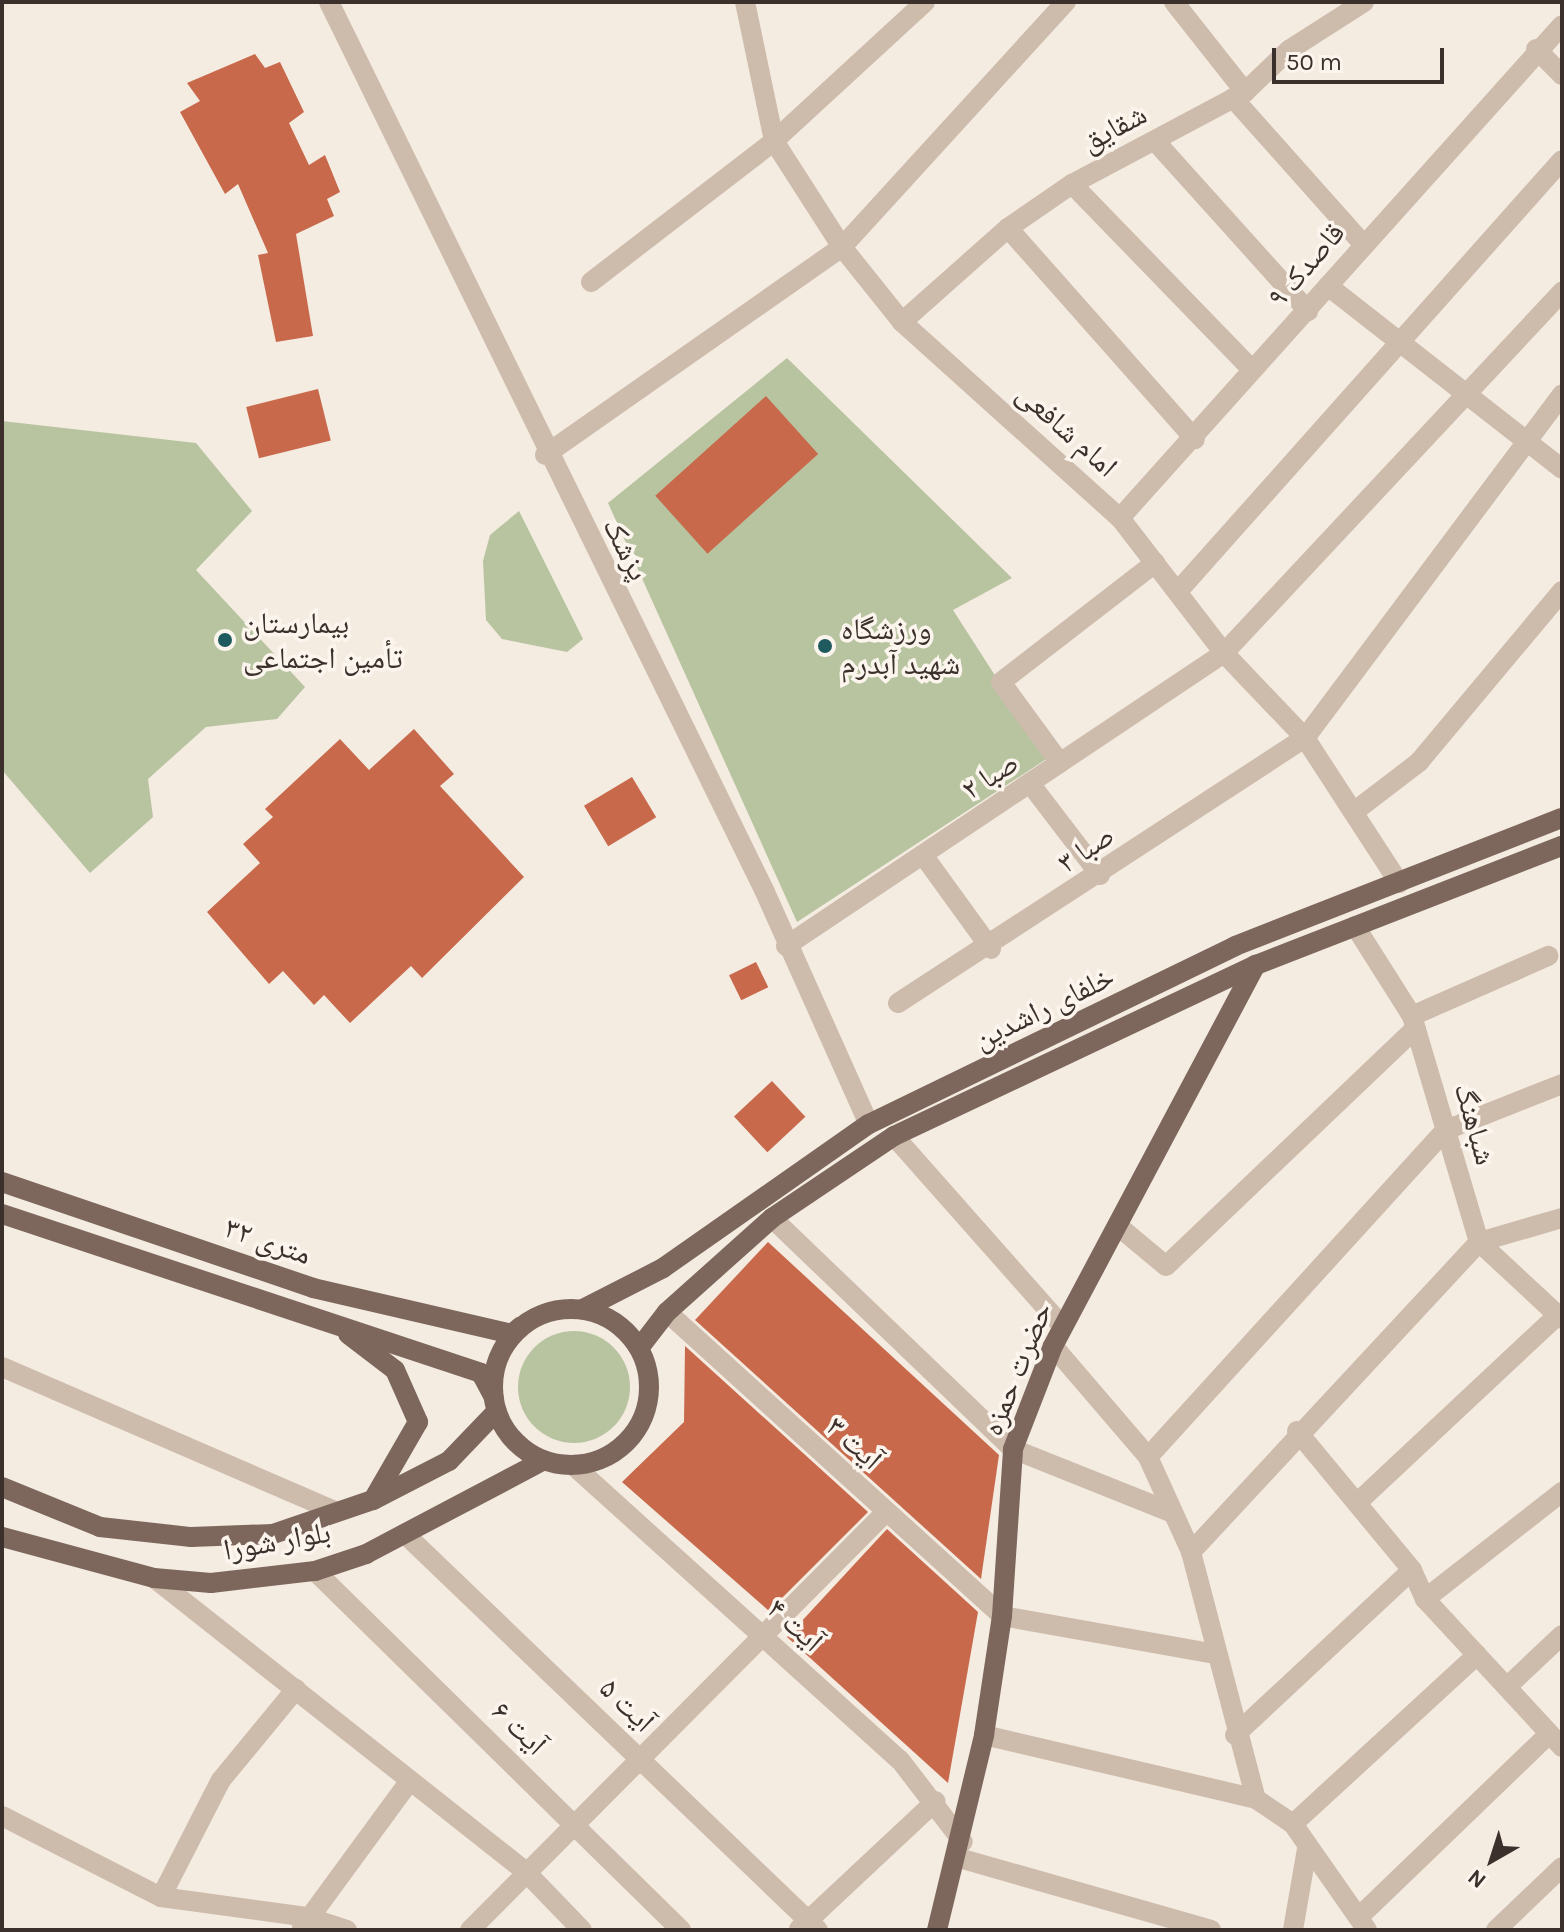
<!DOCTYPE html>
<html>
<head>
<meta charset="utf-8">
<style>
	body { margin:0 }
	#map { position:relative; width:1564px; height:1932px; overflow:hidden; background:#f4ebe1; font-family:Karla,"Noto Naskh Arabic",sans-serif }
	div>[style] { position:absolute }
	.green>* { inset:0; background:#b8c4a0 }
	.round { border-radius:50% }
	.building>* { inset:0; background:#c8694b; transform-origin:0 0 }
	.minor>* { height:20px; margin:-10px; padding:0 10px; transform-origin:10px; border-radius:10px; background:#cdbbac }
	.major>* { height:20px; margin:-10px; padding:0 10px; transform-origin:10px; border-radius:10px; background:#7d675c }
	.major>.ring { margin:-10px; padding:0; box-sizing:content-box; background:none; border:20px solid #7d675c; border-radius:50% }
	.dots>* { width:22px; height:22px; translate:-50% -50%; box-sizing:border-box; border:4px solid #fbf5ee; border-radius:50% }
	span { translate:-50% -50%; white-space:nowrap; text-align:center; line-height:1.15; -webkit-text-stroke:7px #fbf5ee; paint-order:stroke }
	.street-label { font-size:30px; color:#3b302b }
	.poi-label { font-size:30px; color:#3b302b }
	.left { translate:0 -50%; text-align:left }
	.frame { position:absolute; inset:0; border:4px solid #3b302b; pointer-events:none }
	.north { position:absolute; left:1452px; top:1820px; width:80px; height:80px; -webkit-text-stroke:6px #fbf5ee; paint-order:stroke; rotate:219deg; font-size:22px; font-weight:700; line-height:32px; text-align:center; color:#3b302b }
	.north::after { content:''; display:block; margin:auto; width:28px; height:36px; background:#3b302b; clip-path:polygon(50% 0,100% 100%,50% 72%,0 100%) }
	.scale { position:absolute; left:1272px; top:48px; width:172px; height:36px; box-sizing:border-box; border:4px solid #3b302b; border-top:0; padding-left:10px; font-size:24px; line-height:28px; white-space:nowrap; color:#3b302b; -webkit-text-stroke:6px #fbf5ee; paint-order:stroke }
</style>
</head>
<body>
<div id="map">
	<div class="green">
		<div style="clip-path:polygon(787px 358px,1012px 578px,953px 610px,1048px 758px,797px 922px,608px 503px)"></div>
		<div style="clip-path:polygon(2px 421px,196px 443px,252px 511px,196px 570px,305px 687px,277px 719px,206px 727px,148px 779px,153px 817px,90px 873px,2px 770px)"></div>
		<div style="clip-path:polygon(519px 511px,583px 639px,567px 652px,502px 639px,486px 620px,483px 561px,490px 535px)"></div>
		<div class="round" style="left:518px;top:1331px;width:112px;height:112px"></div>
	</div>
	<div class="building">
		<div style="clip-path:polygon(255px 54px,265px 68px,280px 62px,304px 112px,289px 123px,309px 165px,325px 155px,340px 192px,327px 199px,334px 216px,296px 234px,313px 336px,276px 342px,258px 255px,268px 253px,238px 184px,225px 194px,180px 112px,200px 101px,187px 83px)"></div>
		<div style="left:318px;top:389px;width:53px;height:74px;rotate:76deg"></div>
		<div style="left:766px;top:396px;width:78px;height:149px;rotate:48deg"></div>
		<div style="clip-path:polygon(414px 729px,454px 774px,440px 786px,524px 877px,422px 978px,411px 966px,350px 1023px,324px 995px,314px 1005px,283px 971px,269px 984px,207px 912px,260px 863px,243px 844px,273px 817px,265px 809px,340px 739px,369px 770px)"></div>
		<div style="left:632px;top:777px;width:47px;height:56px;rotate:59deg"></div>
		<div style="left:756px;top:962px;width:28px;height:30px;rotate:64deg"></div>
		<div style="left:772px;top:1081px;width:49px;height:52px;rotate:47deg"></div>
		<div style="clip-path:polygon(768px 1242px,999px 1455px,981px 1579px,695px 1320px)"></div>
		<div style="clip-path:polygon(685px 1346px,868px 1512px,769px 1611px,622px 1482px,684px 1422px)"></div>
		<div style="clip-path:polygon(887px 1529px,978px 1612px,948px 1783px,787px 1637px)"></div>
	</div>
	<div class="minor">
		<div style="left:329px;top:2px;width:991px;rotate:63.9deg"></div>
		<div style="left:765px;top:892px;width:254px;rotate:65.9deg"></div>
		<div style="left:745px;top:2px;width:142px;rotate:78.2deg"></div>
		<div style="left:774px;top:141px;width:126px;rotate:57.3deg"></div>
		<div style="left:842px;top:247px;width:96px;rotate:51.3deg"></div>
		<div style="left:902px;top:322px;width:293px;rotate:42deg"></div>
		<div style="left:1120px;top:518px;width:170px;rotate:52.4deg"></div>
		<div style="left:1224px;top:653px;width:117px;rotate:46.4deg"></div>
		<div style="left:1305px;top:738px;width:173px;rotate:57deg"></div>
		<div style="left:1174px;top:2px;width:115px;rotate:51.7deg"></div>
		<div style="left:1536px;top:49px;width:37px;rotate:45deg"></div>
		<div style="left:1233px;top:98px;width:197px;rotate:48.3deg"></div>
		<div style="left:1155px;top:141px;width:229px;rotate:48deg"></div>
		<div style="left:1072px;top:184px;width:257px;rotate:45.9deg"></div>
		<div style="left:1008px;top:228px;width:282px;rotate:48.5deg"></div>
		<div style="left:591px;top:282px;width:231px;rotate:-37.6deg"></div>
		<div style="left:774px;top:141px;width:205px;rotate:-42.6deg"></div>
		<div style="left:1328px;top:286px;width:297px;rotate:38deg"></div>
		<div style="left:902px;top:322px;width:142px;rotate:-41.6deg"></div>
		<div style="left:1008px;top:228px;width:78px;rotate:-34.5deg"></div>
		<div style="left:1072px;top:184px;width:196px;rotate:-28deg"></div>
		<div style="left:1245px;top:92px;width:61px;rotate:-43.7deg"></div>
		<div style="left:1289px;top:50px;width:89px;rotate:-32.6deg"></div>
		<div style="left:545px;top:455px;width:363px;rotate:-35deg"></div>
		<div style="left:842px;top:247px;width:332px;rotate:-47.6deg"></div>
		<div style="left:1120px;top:518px;width:662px;rotate:-48.12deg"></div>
		<div style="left:1180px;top:589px;width:574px;rotate:-48.32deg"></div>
		<div style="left:1060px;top:763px;width:100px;rotate:-126.1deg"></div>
		<div style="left:1001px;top:682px;width:195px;rotate:-37.7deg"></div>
		<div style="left:1032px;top:786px;width:112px;rotate:52.6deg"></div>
		<div style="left:1355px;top:811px;width:81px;rotate:-37.4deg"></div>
		<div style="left:1419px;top:762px;width:223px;rotate:-50.1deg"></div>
		<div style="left:923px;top:855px;width:116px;rotate:54.1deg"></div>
		<div style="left:1355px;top:926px;width:107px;rotate:57.7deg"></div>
		<div style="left:1412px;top:1016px;width:236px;rotate:73.5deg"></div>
		<div style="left:1479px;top:1242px;width:113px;rotate:42.9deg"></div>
		<div style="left:786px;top:946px;width:527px;rotate:-33.78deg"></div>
		<div style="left:1224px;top:653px;width:495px;rotate:-46.9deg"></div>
		<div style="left:898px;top:1003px;width:486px;rotate:-33.1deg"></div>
		<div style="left:1305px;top:738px;width:429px;rotate:-53.2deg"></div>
		<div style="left:1412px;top:1016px;width:149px;rotate:-23.8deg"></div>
		<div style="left:894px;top:1136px;width:255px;rotate:48.5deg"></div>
		<div style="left:772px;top:1218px;width:334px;rotate:43.8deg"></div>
		<div style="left:1013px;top:1449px;width:172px;rotate:21.8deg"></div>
		<div style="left:1118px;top:1226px;width:62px;rotate:39.8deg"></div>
		<div style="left:1166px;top:1266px;width:345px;rotate:-43.6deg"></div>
		<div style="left:667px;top:1312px;width:452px;rotate:42.2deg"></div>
		<div style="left:1002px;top:1616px;width:216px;rotate:10.1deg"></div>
		<div style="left:1053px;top:1346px;width:146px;rotate:49.4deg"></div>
		<div style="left:1148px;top:1457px;width:104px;rotate:65.6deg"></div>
		<div style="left:1191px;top:1552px;width:255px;rotate:75.3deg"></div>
		<div style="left:1256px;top:1799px;width:45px;rotate:34deg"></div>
		<div style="left:1293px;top:1824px;width:129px;rotate:55.1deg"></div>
		<div style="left:2px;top:1367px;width:363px;rotate:23.4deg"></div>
		<div style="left:1297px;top:1431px;width:180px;rotate:50.4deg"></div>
		<div style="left:1412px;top:1570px;width:32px;rotate:66deg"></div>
		<div style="left:1425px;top:1599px;width:202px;rotate:47.2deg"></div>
		<div style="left:1148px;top:1457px;width:442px;rotate:-47.7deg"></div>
		<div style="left:1446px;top:1130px;width:125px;rotate:-21.6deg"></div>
		<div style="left:573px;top:1465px;width:440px;rotate:42.1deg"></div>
		<div style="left:900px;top:1760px;width:103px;rotate:52.5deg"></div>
		<div style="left:1358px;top:1502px;width:274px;rotate:-43.1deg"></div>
		<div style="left:405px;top:1534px;width:572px;rotate:43.8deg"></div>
		<div style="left:1191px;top:1552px;width:423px;rotate:-47.1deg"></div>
		<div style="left:1479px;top:1242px;width:86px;rotate:-16.1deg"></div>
		<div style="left:315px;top:1571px;width:513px;rotate:44.45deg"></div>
		<div style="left:154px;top:1578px;width:470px;rotate:38.3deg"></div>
		<div style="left:523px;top:1869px;width:85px;rotate:46deg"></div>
		<div style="left:1425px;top:1599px;width:174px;rotate:-38deg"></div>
		<div style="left:1510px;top:1684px;width:71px;rotate:-43.3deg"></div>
		<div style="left:984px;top:1735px;width:279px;rotate:13.2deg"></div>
		<div style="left:1235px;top:1735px;width:242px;rotate:-43deg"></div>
		<div style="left:2px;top:1816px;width:178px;rotate:27deg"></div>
		<div style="left:161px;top:1897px;width:147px;rotate:7.8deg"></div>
		<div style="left:307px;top:1917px;width:42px;rotate:18deg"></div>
		<div style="left:1293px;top:1824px;width:250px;rotate:-42.6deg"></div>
		<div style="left:959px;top:1858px;width:262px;rotate:15.9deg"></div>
		<div style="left:161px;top:1897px;width:131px;rotate:-62.9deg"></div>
		<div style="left:221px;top:1780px;width:118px;rotate:-50.5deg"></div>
		<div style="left:1362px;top:1914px;width:258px;rotate:-43.9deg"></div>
		<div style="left:302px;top:1928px;width:180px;rotate:-53.8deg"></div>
		<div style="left:799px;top:1929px;width:187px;rotate:-43.1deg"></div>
		<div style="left:470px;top:1930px;width:590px;rotate:-45.14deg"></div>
		<div style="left:1293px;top:1930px;width:82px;rotate:-80.2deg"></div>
		<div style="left:1496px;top:1930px;width:91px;rotate:-43.7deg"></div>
	</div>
	<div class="major">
		<div style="left:2px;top:1182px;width:329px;rotate:18.8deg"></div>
		<div style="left:313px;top:1288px;width:204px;rotate:13deg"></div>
		<div style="left:512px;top:1334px;width:11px;rotate:-41deg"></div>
		<div style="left:2px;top:1214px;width:505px;rotate:18.36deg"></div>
		<div style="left:481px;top:1373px;width:27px;rotate:62deg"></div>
		<div style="left:583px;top:1309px;width:90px;rotate:-27.1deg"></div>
		<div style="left:663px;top:1268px;width:251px;rotate:-35deg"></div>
		<div style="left:869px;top:1124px;width:407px;rotate:-25.9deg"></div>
		<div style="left:1235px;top:946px;width:351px;rotate:-21.4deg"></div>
		<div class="ring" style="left:493px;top:1309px;width:136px;height:136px"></div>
		<div style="left:348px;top:1334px;width:59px;rotate:37.5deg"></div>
		<div style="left:395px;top:1370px;width:57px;rotate:66.1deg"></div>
		<div style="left:418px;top:1422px;width:90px;rotate:120deg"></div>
		<div style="left:640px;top:1347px;width:44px;rotate:-52.4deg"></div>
		<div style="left:667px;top:1312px;width:141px;rotate:-41.8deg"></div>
		<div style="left:772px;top:1218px;width:147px;rotate:-33.9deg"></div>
		<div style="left:894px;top:1136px;width:400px;rotate:-25.3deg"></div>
		<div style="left:1256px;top:965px;width:328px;rotate:-21.3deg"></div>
		<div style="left:2px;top:1487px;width:106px;rotate:22.2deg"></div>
		<div style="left:100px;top:1527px;width:92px;rotate:6.3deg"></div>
		<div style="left:191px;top:1537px;width:82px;rotate:-2.1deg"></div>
		<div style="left:273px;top:1534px;width:106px;rotate:-18.8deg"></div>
		<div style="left:373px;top:1500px;width:85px;rotate:-27.2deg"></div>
		<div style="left:449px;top:1461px;width:69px;rotate:-46.2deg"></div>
		<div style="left:2px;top:1537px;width:157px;rotate:15.1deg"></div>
		<div style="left:154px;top:1578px;width:57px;rotate:5deg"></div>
		<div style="left:211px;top:1583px;width:105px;rotate:-6.6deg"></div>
		<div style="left:315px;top:1571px;width:54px;rotate:-18.4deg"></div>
		<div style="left:366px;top:1554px;width:201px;rotate:-27.8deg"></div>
		<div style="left:937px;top:1930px;width:201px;rotate:-76.4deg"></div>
		<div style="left:984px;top:1735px;width:120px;rotate:-81.4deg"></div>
		<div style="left:1002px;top:1616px;width:167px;rotate:-86.2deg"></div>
		<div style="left:1013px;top:1449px;width:110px;rotate:-68.8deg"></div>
		<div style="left:1053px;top:1346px;width:432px;rotate:-62deg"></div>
	</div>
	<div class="dots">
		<div style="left:225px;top:640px;background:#1f5a5e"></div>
		<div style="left:825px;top:646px;background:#1f5a5e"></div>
	</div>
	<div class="street-label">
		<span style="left:1114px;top:128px;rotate:-28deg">شقایق</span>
		<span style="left:1306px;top:265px;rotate:-49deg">قاصدک ۹</span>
		<span style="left:1067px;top:430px;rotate:42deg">امام شافعی</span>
		<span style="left:626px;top:549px;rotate:63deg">پزشک</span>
		<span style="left:990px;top:776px;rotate:-33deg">صبا ۲</span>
		<span style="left:1086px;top:849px;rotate:-34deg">صبا ۳</span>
		<span style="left:1044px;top:1008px;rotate:-26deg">خلفای راشدین</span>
		<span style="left:1475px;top:1124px;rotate:74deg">شباهنگ</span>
		<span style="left:268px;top:1241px;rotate:19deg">۳۲ متری</span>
		<span style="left:1017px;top:1369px;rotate:-68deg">حضرت حمزه</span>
		<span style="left:854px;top:1443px;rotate:42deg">آیت ۳</span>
		<span style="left:277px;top:1541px;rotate:-10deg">بلوار شورا</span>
		<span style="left:795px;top:1625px;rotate:42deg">آیت ۴</span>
		<span style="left:627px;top:1705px;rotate:44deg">آیت ۵</span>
		<span style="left:519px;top:1728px;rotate:44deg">آیت ۶</span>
	</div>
	<div class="poi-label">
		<span class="left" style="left:243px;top:640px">بیمارستان<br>تأمین اجتماعی</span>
		<span class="left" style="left:841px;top:646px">ورزشگاه<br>شهید آبدرم</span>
	</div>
	<div class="frame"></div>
	<div class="north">N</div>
	<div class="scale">50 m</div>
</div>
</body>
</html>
